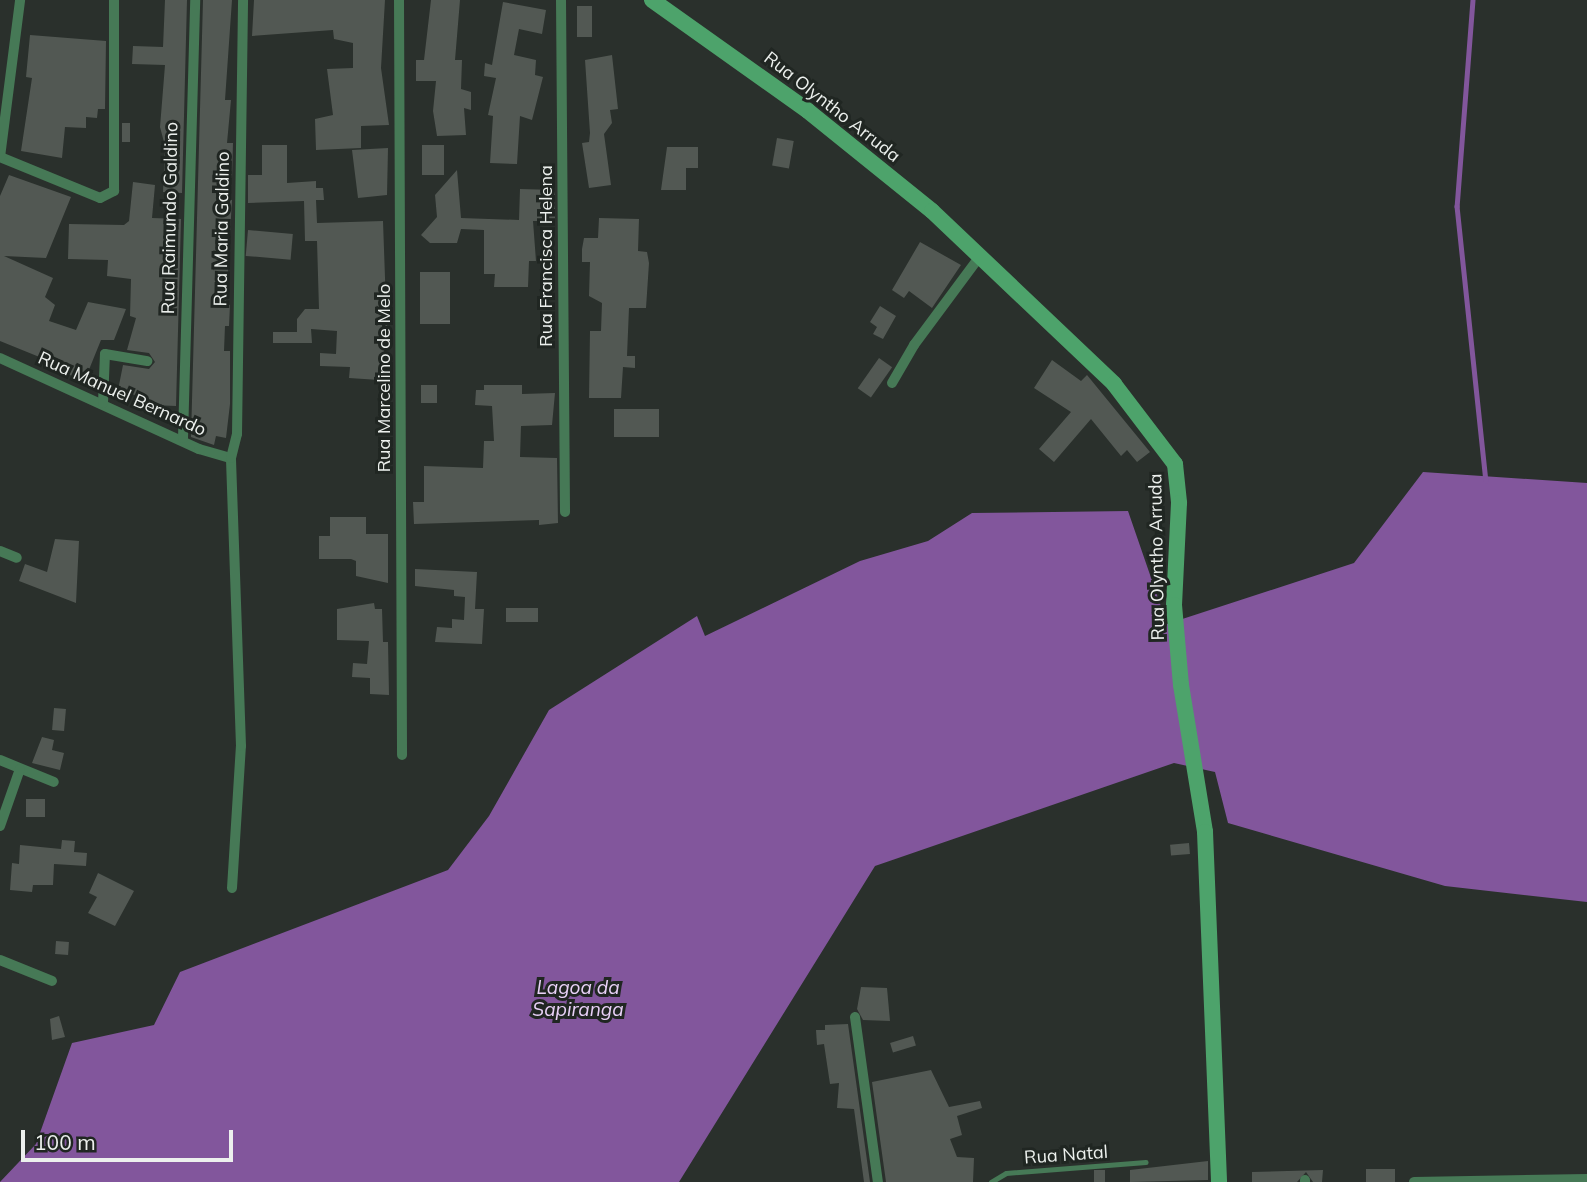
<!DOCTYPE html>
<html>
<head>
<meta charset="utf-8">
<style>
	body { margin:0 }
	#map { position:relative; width:1587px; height:1182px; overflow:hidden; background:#2a302c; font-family:Mulish,sans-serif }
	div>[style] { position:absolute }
	.water>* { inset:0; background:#82569c }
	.stream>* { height:4.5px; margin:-2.25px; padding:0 2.25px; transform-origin:2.25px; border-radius:2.25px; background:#82569c }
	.building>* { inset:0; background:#525853; transform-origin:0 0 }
	.lane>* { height:5px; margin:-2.5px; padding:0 2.5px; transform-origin:2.5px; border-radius:2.5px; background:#467956 }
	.street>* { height:10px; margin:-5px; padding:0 5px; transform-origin:5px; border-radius:5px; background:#467956 }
	.secondary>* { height:16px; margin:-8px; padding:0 8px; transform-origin:8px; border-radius:8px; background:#4da36b }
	span { translate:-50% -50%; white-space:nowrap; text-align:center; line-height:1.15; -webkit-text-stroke:6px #202622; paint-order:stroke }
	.street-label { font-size:18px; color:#ecf0ed }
	.water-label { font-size:19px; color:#e9d1f8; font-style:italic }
	.scale { position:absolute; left:21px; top:1130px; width:212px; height:32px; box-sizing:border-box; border:4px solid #ecf0ed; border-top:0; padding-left:9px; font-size:21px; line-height:24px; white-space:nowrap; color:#ecf0ed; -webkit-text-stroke:5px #202622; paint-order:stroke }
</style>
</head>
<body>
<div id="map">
	<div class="water">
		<div style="clip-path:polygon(1423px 472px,1587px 483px,1587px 902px,1445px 886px,1228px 823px,1215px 772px,1174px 763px,875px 866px,679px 1182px,0 1182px,36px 1144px,72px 1043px,154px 1025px,180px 972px,448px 870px,489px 816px,549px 710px,697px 616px,705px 636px,860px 561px,928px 541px,972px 513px,1128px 511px,1167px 624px,1354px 563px)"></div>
	</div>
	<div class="stream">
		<div style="left:1473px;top:0;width:207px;rotate:94.4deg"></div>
		<div style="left:1457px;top:206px;width:276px;rotate:84deg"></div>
	</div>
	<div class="building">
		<div style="clip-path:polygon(165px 0,187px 0,182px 193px,163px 192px,165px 146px,160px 127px,165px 65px,132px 64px,133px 46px,163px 47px)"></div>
		<div style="clip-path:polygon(203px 0,232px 0,225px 100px,231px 100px,227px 143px,233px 143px,232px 178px,221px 177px,219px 198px,232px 200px,226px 304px,230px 305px,229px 326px,225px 326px,224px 351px,230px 351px,230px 404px,226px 438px,216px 436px,214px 445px,191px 437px)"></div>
		<div style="clip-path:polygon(254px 0,385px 0,381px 68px,389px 125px,361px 126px,361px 148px,316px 150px,315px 119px,333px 115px,327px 69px,353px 68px,353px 43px,334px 39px,333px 30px,252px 36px)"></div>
		<div style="clip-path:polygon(431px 0,460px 0,455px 60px,462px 60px,461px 89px,471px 92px,471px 110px,464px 108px,466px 135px,437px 136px,433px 111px,436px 81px,416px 81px,416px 60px,424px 60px)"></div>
		<div style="clip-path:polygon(503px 2px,546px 10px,542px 34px,519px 29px,514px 55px,536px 60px,535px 75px,543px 77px,532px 120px,520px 116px,517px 164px,490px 163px,493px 116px,488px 115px,496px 78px,484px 76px,485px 63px,492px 65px)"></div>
		<div style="left:577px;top:6px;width:15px;height:31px"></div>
		<div style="clip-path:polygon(30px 35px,106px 41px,105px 109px,98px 109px,97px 118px,86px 117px,86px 128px,65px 127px,62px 158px,21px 151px,32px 78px,26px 77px)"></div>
		<div style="clip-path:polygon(612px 55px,618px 109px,610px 110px,612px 123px,604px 134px,611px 185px,589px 188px,582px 143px,589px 142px,590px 133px,585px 60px)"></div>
		<div style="left:122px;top:123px;width:8px;height:19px"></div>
		<div style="left:777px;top:138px;width:17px;height:28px;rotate:10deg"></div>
		<div style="clip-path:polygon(262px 145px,287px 145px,287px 183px,316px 181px,316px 188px,323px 188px,324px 200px,316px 200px,317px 223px,383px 221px,387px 334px,379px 380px,349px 378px,350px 367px,320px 366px,320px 353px,336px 354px,337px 331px,311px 329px,312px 343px,273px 343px,273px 332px,297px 332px,297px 319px,305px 309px,319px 309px,317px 241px,305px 241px,304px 201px,248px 203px,248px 175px,262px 175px)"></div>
		<div style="left:422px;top:145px;width:22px;height:30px"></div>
		<div style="clip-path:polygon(667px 147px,698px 147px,698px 168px,686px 168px,686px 190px,661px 190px)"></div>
		<div style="clip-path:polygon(388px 148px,387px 195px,358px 198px,352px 150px)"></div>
		<div style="clip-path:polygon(457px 170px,461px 218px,519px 220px,520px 189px,555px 190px,555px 221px,533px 221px,536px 261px,529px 261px,528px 287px,494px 287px,495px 274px,484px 274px,484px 230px,461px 229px,457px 243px,430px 243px,421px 235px,437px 217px,435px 195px)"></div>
		<div style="clip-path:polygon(9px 175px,71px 197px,46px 258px,4px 256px,53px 278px,45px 297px,55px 305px,49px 321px,76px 330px,88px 302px,126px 309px,114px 340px,101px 340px,84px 382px,62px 371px,64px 367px,0 341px,0 196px)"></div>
		<div style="clip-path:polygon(133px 182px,155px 185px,152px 218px,181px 219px,176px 406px,152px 405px,152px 400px,118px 390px,123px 365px,149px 369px,155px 362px,149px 353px,127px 350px,136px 318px,130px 316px,131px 279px,107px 276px,108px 260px,68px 259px,69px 224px,124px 225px,129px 221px)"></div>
		<div style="clip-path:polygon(599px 218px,639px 219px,638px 251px,647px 252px,649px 263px,646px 308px,629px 308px,627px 356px,635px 356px,635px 368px,623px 367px,621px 398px,589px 398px,590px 331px,601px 331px,602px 303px,589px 296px,590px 262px,582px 262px,582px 249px,584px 238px,598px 238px)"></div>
		<div style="left:248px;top:230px;width:45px;height:26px;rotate:5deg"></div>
		<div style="clip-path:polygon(920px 242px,961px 265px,932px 308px,909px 291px,904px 298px,892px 290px)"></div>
		<div style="left:420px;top:272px;width:30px;height:52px"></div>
		<div style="clip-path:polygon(880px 306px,896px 316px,883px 339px,873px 334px,877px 327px,870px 322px)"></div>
		<div style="left:879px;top:358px;width:16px;height:37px;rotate:35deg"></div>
		<div style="clip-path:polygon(1052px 360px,1081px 381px,1087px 375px,1150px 452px,1137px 462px,1127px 450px,1121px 456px,1091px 419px,1054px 462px,1039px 449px,1071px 412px,1034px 388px)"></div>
		<div style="left:421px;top:385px;width:16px;height:18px"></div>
		<div style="clip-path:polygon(484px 385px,522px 385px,522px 394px,555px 393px,552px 425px,521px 426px,520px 457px,557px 458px,558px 523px,539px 525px,539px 520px,414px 524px,413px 502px,424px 502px,424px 466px,483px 468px,484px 441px,494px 441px,492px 406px,475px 405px,476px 390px,484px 390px)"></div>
		<div style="left:614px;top:409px;width:45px;height:28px"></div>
		<div style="clip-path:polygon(330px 517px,366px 517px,366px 534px,388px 534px,388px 583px,356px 576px,356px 561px,351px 559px,319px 559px,319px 536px,330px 536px)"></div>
		<div style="clip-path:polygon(55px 539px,79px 541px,76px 603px,19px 581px,25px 564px,47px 572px)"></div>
		<div style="clip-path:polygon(415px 569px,477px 572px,475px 609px,484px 609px,482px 644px,435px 642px,437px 627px,452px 628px,452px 619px,464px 620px,465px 597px,454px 596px,454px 590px,415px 586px)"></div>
		<div style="clip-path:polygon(374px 603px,375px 609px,382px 609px,383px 642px,388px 642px,389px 695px,370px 694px,370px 678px,352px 677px,353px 663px,367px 664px,369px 641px,337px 640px,337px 609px)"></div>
		<div style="left:506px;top:608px;width:32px;height:14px"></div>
		<div style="left:54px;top:708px;width:12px;height:22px;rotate:5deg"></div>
		<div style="clip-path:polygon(42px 737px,54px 740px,52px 750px,64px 753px,60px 770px,32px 763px)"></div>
		<div style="left:26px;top:799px;width:19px;height:18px"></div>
		<div style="clip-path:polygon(62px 840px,75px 841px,74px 852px,87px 853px,86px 866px,54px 864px,53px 885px,33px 885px,32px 892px,10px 890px,12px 863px,19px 864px,20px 845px,61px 849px)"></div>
		<div style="left:1189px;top:843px;width:11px;height:19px;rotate:85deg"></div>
		<div style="clip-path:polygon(98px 873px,134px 891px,115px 926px,88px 913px,97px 897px,89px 893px)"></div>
		<div style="left:56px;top:941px;width:13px;height:13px;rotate:4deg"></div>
		<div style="clip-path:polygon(861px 987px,887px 988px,890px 1021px,863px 1020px,857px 1009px)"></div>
		<div style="clip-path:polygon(59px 1016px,65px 1037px,52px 1040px,50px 1019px)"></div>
		<div style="clip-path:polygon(848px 1024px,870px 1182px,864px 1182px,854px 1109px,837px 1108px,839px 1083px,830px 1084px,824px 1044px,817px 1045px,816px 1030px,825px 1030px,825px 1025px)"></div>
		<div style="left:913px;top:1036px;width:10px;height:24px;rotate:73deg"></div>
		<div style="clip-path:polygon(931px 1070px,949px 1107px,980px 1101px,982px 1108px,957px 1116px,962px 1135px,950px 1139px,957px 1157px,974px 1158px,973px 1182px,886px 1182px,872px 1082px)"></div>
		<div style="clip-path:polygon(1208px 1161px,1208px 1180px,1130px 1182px,1130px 1170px)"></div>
		<div style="left:1366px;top:1169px;width:29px;height:13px"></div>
		<div style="left:1105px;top:1170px;width:12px;height:11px;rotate:90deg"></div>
		<div style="clip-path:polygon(1323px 1170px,1322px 1182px,1313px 1182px,1306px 1172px,1297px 1182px,1252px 1182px,1252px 1172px)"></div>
	</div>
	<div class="lane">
		<div style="left:991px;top:1182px;width:17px;rotate:-31deg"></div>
		<div style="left:1006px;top:1173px;width:140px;rotate:-4.5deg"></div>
	</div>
	<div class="street">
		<div style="left:399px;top:0;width:755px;rotate:89.77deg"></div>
		<div style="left:561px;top:0;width:512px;rotate:89.55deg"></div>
		<div style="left:0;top:157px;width:108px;rotate:22.3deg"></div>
		<div style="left:100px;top:198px;width:16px;rotate:-27deg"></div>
		<div style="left:114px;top:191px;width:191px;rotate:-90deg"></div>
		<div style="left:0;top:157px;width:158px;rotate:-82.7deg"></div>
		<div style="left:0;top:358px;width:219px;rotate:24.6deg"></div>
		<div style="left:199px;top:449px;width:33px;rotate:16deg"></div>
		<div style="left:892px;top:383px;width:44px;rotate:-59.9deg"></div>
		<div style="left:914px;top:345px;width:111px;rotate:-53.4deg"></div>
		<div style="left:103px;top:403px;width:49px;rotate:-87.7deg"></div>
		<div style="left:105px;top:354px;width:43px;rotate:9.5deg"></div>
		<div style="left:183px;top:438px;width:438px;rotate:-88.4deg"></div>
		<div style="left:0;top:551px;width:18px;rotate:22deg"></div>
		<div style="left:0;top:760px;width:58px;rotate:22.2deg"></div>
		<div style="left:0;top:826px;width:60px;rotate:-70.7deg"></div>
		<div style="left:232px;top:888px;width:142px;rotate:-86.4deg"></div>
		<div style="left:241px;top:746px;width:288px;rotate:-92deg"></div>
		<div style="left:231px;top:458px;width:25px;rotate:-76deg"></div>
		<div style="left:237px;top:434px;width:434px;rotate:-89.2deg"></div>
		<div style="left:0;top:960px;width:56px;rotate:22deg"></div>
		<div style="left:855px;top:1017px;width:167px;rotate:82.1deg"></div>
		<div style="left:1305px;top:1180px;width:2px;rotate:90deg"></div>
		<div style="left:1414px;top:1182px;width:173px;rotate:-1deg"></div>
	</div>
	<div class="secondary">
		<div style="left:652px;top:0;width:191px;rotate:35.4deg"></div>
		<div style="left:808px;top:111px;width:159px;rotate:38.9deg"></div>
		<div style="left:932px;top:211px;width:251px;rotate:43.5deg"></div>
		<div style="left:1114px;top:384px;width:101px;rotate:52.7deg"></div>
		<div style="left:1175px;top:464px;width:39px;rotate:84deg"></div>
		<div style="left:1179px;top:503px;width:102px;rotate:92.8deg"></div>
		<div style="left:1174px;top:605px;width:80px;rotate:85deg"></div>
		<div style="left:1181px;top:685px;width:149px;rotate:80.7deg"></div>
		<div style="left:1205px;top:832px;width:350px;rotate:87.7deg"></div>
	</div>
	<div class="street-label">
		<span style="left:832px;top:107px;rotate:38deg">Rua Olyntho Arruda</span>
		<span style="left:170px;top:218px;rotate:-89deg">Rua Raimundo Galdino</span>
		<span style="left:222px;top:229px;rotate:-89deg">Rua Maria Galdino</span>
		<span style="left:546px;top:256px;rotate:-90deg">Rua Francisca Helena</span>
		<span style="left:384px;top:378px;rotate:-90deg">Rua Marcelino de Melo</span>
		<span style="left:122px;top:394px;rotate:24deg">Rua Manuel Bernardo</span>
		<span style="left:1157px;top:557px;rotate:-91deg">Rua Olyntho Arruda</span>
		<span style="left:1066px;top:1155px;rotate:-4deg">Rua Natal</span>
	</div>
	<div class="water-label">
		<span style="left:578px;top:999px">Lagoa da<br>Sapiranga</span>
	</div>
	<div class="scale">100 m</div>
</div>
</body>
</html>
